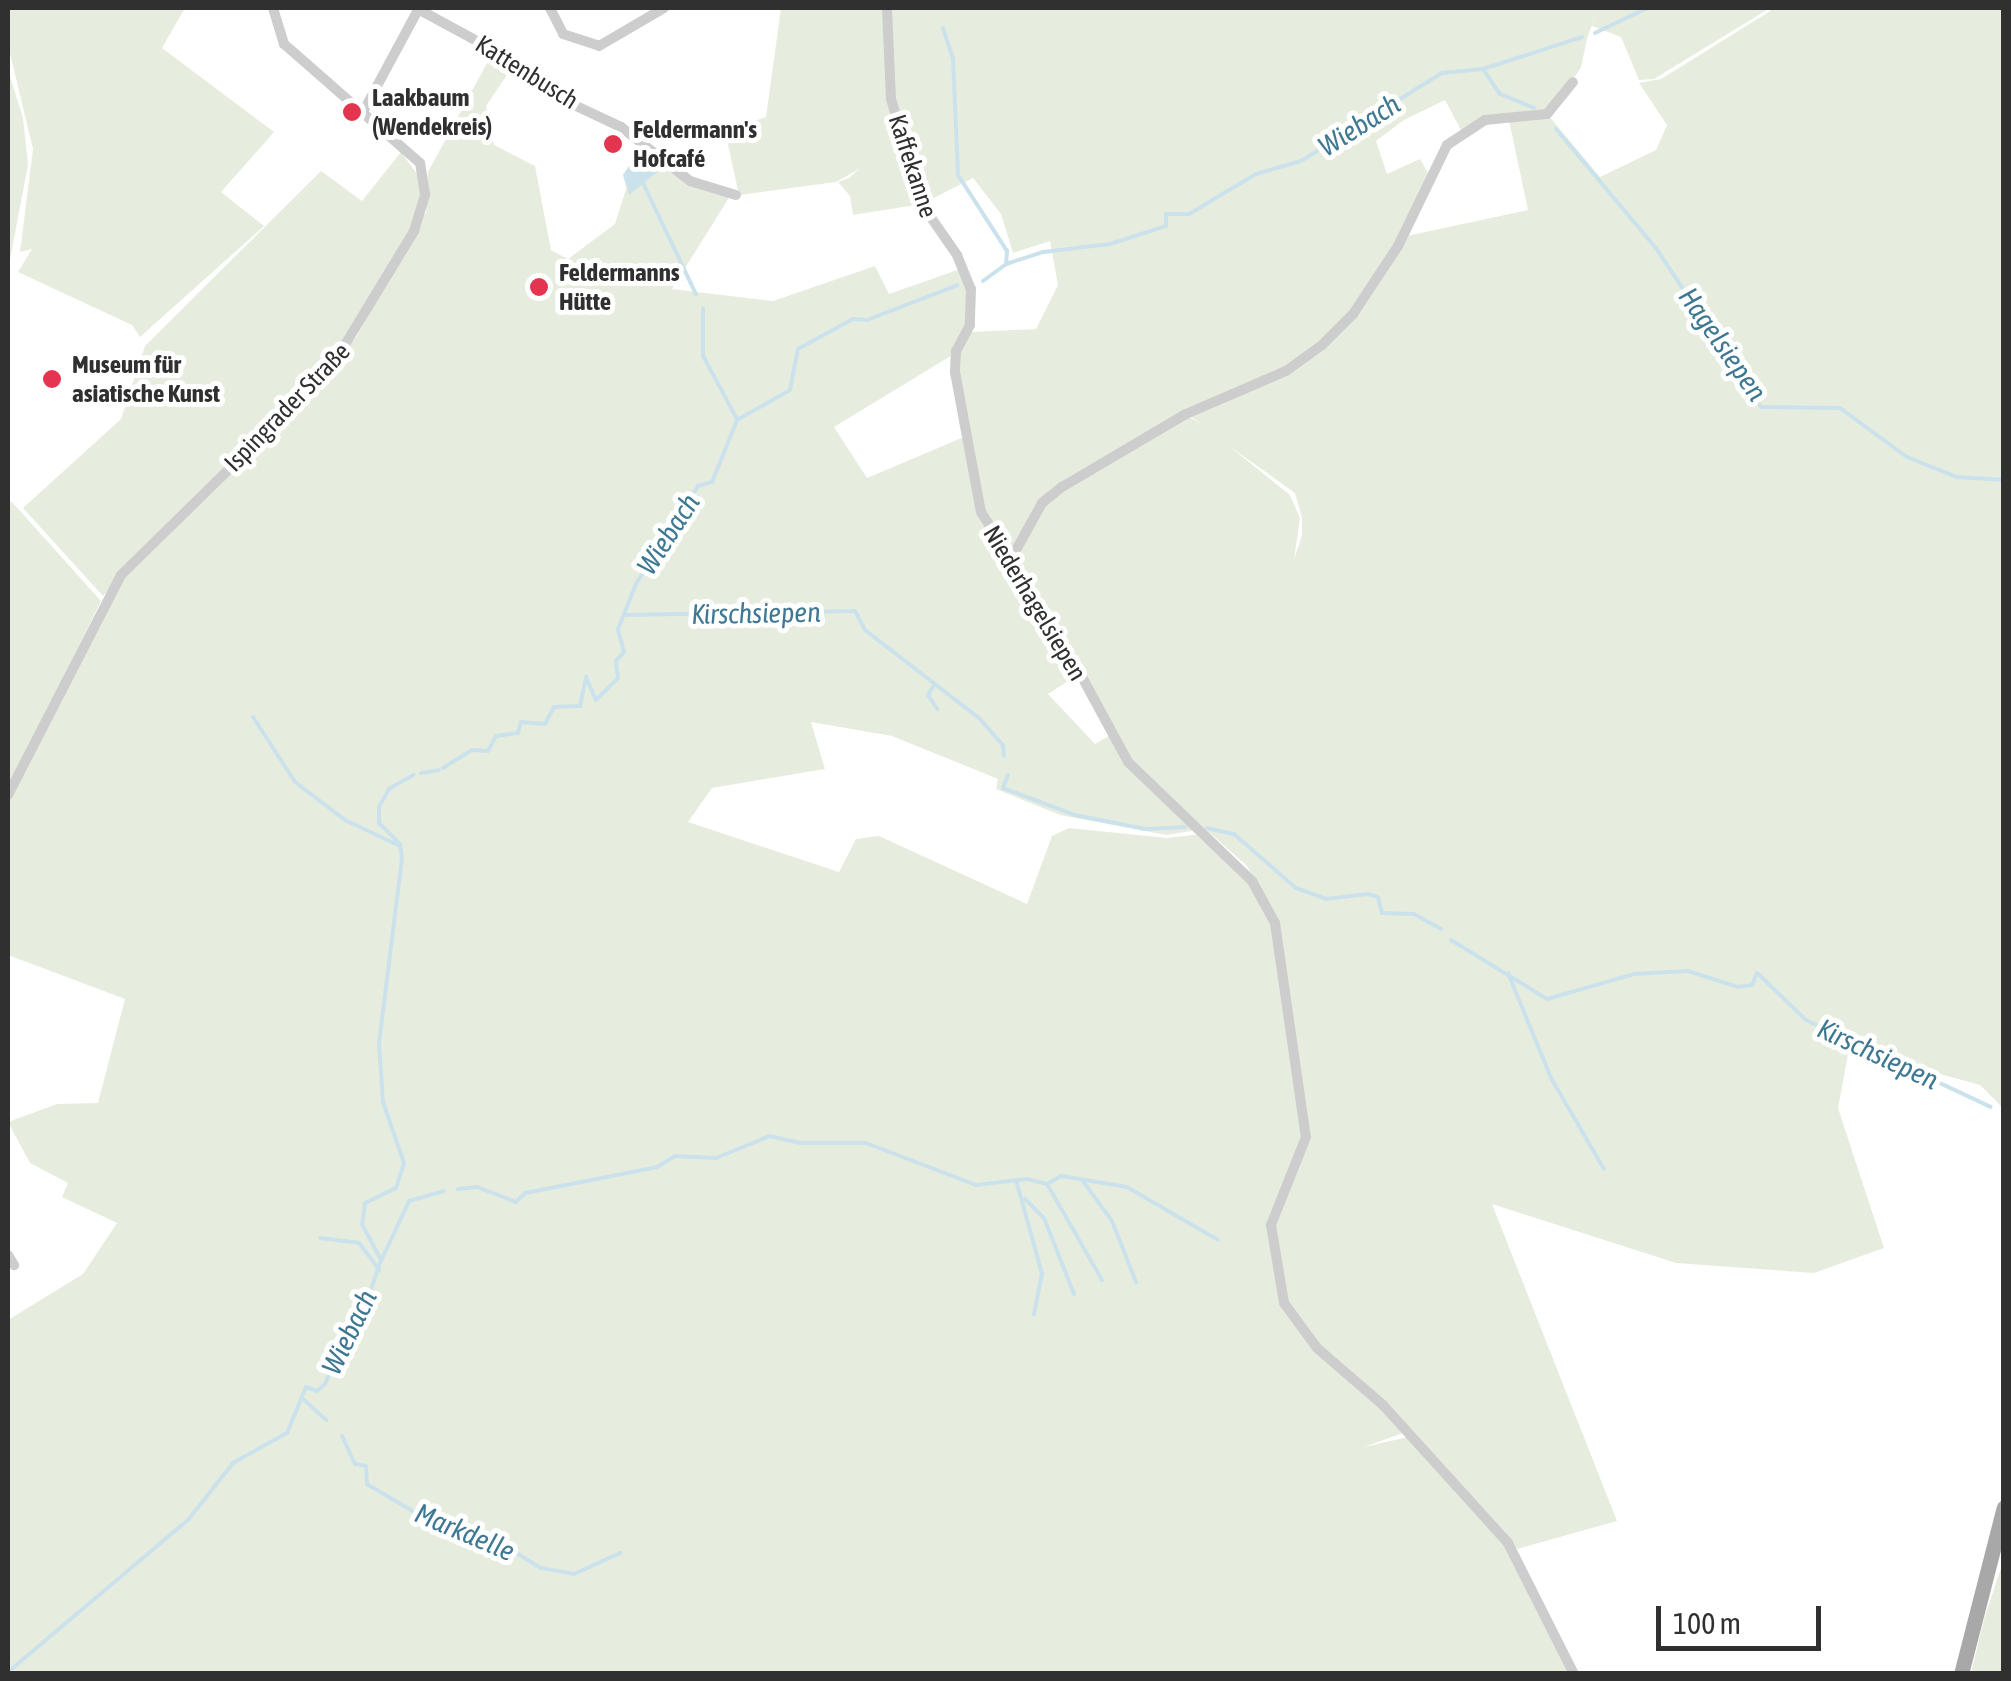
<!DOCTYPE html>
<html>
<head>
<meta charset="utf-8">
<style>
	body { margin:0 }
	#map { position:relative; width:2011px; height:1681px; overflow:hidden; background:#fff; font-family:"Asap Condensed",sans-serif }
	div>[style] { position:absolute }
	.green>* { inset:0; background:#e7edde }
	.water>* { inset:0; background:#cbe2ec }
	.stream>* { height:4px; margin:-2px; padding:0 2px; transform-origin:2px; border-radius:2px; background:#cbe2ec }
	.minor>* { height:10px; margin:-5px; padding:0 5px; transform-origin:5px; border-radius:5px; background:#cdcdcd }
	.primary>* { height:15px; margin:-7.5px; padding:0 7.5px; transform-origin:7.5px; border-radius:7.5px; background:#a8a8a8 }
	.dots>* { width:28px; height:28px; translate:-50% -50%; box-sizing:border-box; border:5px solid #fff; border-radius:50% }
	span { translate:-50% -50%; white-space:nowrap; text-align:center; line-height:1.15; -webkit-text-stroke:10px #fff; paint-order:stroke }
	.street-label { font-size:25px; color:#303030 }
	.poi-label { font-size:25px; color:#303030; font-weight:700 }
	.left { translate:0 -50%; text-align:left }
	.water-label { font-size:28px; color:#3e7892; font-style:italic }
	.frame { position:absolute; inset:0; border:10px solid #303030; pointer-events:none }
	.scale { position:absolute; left:1656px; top:1606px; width:165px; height:45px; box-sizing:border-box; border:5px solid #303030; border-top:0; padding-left:12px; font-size:30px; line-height:35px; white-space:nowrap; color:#303030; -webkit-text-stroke:8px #fff; paint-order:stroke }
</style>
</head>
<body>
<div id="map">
	<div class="green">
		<div style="clip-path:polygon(8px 8px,185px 8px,162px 48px,274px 132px,221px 192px,264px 226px,140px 337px,132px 325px,18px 272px,32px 249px,20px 252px,33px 149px,8px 45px)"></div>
		<div style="clip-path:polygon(evenodd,781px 8px,885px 8px,891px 93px,888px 8px,1770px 8px,1654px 79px,1639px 80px,1621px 37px,1592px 26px,1598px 10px,1587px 38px,1581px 68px,1547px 113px,1496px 115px,1462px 132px,1445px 100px,1404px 120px,1376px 141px,1387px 174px,1420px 159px,1428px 173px,1402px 237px,1528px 210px,1508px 116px,1548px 115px,1600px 177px,1656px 150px,1667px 125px,1639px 83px,1661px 79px,1775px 8px,2003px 8px,2003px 1108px,1980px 1085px,1849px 1049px,1838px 1108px,1884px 1248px,1814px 1273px,1676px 1263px,1492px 1204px,1617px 1521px,1517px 1549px,1409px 1431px,1364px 1447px,1408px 1437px,1455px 1485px,1512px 1550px,1572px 1673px,8px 1673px,8px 1320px,83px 1274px,117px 1223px,62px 1197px,68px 1183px,30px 1163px,8px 1122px,57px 1104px,98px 1103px,125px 999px,8px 955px,8px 800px,123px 575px,329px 373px,357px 336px,426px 212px,428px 172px,493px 52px,513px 66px,486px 106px,494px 145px,535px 166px,551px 250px,568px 259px,615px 224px,638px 151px,689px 182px,730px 196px,672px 289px,773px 301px,875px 266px,889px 294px,963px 268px,971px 309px,954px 354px,834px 427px,867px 478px,964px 437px,979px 512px,1078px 675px,1048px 694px,1095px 744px,1109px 736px,1127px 764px,1198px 830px,1166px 835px,1060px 815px,996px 789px,998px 779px,892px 736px,811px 722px,825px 769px,712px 788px,688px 822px,839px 872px,856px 839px,879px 836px,1027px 904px,1052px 836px,1069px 828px,1167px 838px,1201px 834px,1261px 898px,1277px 940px,1303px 1138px,1273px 1213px,1270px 1225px,1274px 1250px,1273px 1225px,1309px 1132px,1278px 921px,1247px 866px,1129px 761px,1059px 631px,1012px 561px,1043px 504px,1062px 488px,1186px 415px,1203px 425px,1185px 413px,1060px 487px,1036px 508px,1010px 558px,975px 491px,957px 353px,969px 332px,1036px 329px,1058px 285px,1050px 241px,1013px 253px,1001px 214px,973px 178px,924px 203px,892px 99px,922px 204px,853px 215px,850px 196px,838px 182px,849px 178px,859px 169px,836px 182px,739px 195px,725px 131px,766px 117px,781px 8px,1229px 446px,1295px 493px,1302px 518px,1302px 535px,1294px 560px,1300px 518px,1290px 495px,1229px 446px)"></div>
		<div style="clip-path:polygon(8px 70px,23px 118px,28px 165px,8px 270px)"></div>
		<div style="clip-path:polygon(401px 152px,423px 182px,412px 229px,329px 368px,103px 596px,23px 508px,121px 419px,145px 346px,321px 171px,362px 201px)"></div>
		<div style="clip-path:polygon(12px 502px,101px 601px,8px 791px,8px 503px)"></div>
		<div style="clip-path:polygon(2003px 1562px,2003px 1673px,1971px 1673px,1984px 1619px)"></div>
	</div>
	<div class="water">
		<div style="clip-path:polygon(636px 155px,661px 169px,629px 195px,623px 175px)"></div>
	</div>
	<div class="stream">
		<div style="left:943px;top:28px;width:33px;rotate:72deg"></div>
		<div style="left:953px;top:59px;width:116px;rotate:87.5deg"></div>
		<div style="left:958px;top:175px;width:90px;rotate:57.2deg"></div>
		<div style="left:1007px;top:251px;width:13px;rotate:94deg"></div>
		<div style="left:1595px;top:33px;width:58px;rotate:-25.7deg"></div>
		<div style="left:1483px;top:69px;width:30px;rotate:56deg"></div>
		<div style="left:1500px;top:94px;width:37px;rotate:22deg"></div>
		<div style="left:1556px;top:129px;width:155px;rotate:50deg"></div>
		<div style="left:1656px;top:248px;width:191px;rotate:56.6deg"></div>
		<div style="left:1761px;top:407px;width:79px;rotate:0.7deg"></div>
		<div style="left:1840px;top:408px;width:83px;rotate:36.2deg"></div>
		<div style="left:1907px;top:457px;width:54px;rotate:21.8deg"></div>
		<div style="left:1957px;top:477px;width:47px;rotate:3.7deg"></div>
		<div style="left:643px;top:183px;width:123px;rotate:64.5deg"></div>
		<div style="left:983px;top:281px;width:29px;rotate:-36deg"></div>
		<div style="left:1006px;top:264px;width:40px;rotate:-18deg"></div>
		<div style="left:1044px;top:252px;width:66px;rotate:-6.9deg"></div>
		<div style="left:1110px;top:244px;width:59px;rotate:-17.8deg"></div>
		<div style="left:1166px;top:226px;width:12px;rotate:-90deg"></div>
		<div style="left:1166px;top:214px;width:23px"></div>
		<div style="left:1189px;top:214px;width:78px;rotate:-30.8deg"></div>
		<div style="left:1256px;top:174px;width:47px;rotate:-16.1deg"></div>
		<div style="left:1301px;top:161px;width:166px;rotate:-32deg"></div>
		<div style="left:1442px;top:73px;width:41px;rotate:-5.6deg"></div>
		<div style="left:1483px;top:69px;width:104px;rotate:-17.9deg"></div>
		<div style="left:703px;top:308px;width:48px;rotate:90deg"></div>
		<div style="left:703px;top:356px;width:72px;rotate:61.6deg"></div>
		<div style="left:625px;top:615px;width:230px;rotate:-1deg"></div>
		<div style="left:855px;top:611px;width:21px;rotate:62deg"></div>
		<div style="left:865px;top:630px;width:145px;rotate:37.7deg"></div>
		<div style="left:980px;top:719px;width:35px;rotate:49deg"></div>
		<div style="left:1003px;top:745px;width:11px;rotate:85deg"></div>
		<div style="left:934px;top:685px;width:12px;rotate:121deg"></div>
		<div style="left:928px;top:695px;width:17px;rotate:57deg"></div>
		<div style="left:253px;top:717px;width:77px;rotate:57.1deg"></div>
		<div style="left:295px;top:782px;width:63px;rotate:37.2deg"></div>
		<div style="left:345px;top:820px;width:59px;rotate:25.3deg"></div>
		<div style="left:443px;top:768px;width:34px;rotate:-32deg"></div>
		<div style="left:472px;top:750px;width:16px;rotate:4deg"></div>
		<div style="left:488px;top:751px;width:17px;rotate:-62deg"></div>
		<div style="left:496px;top:736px;width:22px;rotate:-8deg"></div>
		<div style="left:518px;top:733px;width:11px;rotate:-75deg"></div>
		<div style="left:521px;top:722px;width:24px;rotate:5deg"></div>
		<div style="left:545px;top:724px;width:19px;rotate:-62deg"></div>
		<div style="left:554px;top:707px;width:26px;rotate:-2deg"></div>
		<div style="left:580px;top:706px;width:30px;rotate:-78deg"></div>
		<div style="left:586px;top:677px;width:25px;rotate:67deg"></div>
		<div style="left:596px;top:700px;width:31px;rotate:-45deg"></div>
		<div style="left:618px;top:678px;width:17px;rotate:-97deg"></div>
		<div style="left:616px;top:661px;width:12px;rotate:-48deg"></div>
		<div style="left:624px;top:652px;width:24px;rotate:-105deg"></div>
		<div style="left:618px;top:629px;width:48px;rotate:-68.2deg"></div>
		<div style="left:636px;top:584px;width:116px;rotate:-57.7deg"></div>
		<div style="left:698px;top:486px;width:15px;rotate:-16deg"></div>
		<div style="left:712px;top:482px;width:67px;rotate:-68deg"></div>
		<div style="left:737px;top:420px;width:61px;rotate:-29.5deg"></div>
		<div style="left:790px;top:390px;width:42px;rotate:-79deg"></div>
		<div style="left:798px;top:349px;width:63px;rotate:-28.6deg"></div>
		<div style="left:853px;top:319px;width:14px;rotate:4deg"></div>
		<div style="left:867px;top:320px;width:97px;rotate:-21deg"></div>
		<div style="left:421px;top:773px;width:18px;rotate:-9deg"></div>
		<div style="left:1008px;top:775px;width:14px;rotate:111deg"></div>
		<div style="left:1003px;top:788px;width:77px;rotate:20.6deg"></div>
		<div style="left:1075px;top:815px;width:72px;rotate:11.2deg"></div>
		<div style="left:1146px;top:829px;width:39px;rotate:-3deg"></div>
		<div style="left:1207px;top:828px;width:28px;rotate:13deg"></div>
		<div style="left:1234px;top:834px;width:82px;rotate:41.1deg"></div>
		<div style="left:1296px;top:888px;width:32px;rotate:20deg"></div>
		<div style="left:1326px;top:899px;width:42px;rotate:-6.8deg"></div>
		<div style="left:1368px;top:894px;width:10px;rotate:17deg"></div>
		<div style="left:1378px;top:897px;width:16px;rotate:76deg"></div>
		<div style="left:1382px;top:913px;width:32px;rotate:2deg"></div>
		<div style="left:1414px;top:914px;width:31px;rotate:29deg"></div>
		<div style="left:1451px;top:940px;width:113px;rotate:31.6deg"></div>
		<div style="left:1547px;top:999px;width:91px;rotate:-16deg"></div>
		<div style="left:1634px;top:974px;width:54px;rotate:-3.2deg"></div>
		<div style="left:1688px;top:971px;width:52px;rotate:17.7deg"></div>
		<div style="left:1738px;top:987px;width:14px;rotate:-8deg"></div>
		<div style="left:1752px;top:985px;width:13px;rotate:-67deg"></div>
		<div style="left:1757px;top:973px;width:68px;rotate:43.8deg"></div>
		<div style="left:1806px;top:1020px;width:204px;rotate:25.2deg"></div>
		<div style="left:1508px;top:973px;width:113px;rotate:67.7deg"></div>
		<div style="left:1551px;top:1078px;width:105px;rotate:59.8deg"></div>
		<div style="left:1016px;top:1180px;width:98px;rotate:74.5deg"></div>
		<div style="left:1042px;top:1274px;width:41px;rotate:101.3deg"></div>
		<div style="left:1083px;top:1181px;width:49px;rotate:54.1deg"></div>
		<div style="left:1112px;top:1221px;width:66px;rotate:68.5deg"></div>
		<div style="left:1047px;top:1184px;width:111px;rotate:60.2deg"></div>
		<div style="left:458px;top:1189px;width:19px;rotate:-6deg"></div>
		<div style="left:477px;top:1187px;width:42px;rotate:21deg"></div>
		<div style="left:516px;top:1202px;width:13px;rotate:-45deg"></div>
		<div style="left:525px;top:1193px;width:135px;rotate:-11.1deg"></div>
		<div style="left:657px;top:1167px;width:21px;rotate:-31deg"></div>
		<div style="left:675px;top:1156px;width:41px;rotate:2.8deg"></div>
		<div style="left:716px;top:1158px;width:58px;rotate:-22.2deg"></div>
		<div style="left:770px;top:1136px;width:32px;rotate:13deg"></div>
		<div style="left:801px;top:1143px;width:65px"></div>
		<div style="left:866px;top:1143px;width:118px;rotate:20.9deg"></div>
		<div style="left:976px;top:1185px;width:51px;rotate:-6.7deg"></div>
		<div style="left:1027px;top:1179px;width:21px;rotate:14deg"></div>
		<div style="left:1047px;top:1184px;width:16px;rotate:-30deg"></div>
		<div style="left:1061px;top:1176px;width:67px;rotate:9.5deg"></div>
		<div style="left:1127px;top:1187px;width:105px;rotate:30.2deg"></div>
		<div style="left:1025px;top:1199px;width:27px;rotate:45deg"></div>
		<div style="left:1044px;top:1218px;width:82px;rotate:68.5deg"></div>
		<div style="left:320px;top:1238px;width:39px;rotate:7deg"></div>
		<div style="left:359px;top:1243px;width:34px;rotate:53deg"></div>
		<div style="left:382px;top:1259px;width:64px;rotate:-65deg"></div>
		<div style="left:409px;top:1201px;width:36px;rotate:-16deg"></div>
		<div style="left:304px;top:1400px;width:30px;rotate:42deg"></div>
		<div style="left:342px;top:1436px;width:31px;rotate:65deg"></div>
		<div style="left:355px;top:1464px;width:11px;rotate:10deg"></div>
		<div style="left:366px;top:1466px;width:18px;rotate:87deg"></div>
		<div style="left:367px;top:1484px;width:86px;rotate:30.7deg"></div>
		<div style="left:441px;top:1528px;width:45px;rotate:19.7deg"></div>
		<div style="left:483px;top:1543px;width:9px;rotate:-41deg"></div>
		<div style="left:490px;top:1537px;width:60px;rotate:31.3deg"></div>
		<div style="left:541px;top:1568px;width:34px;rotate:10deg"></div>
		<div style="left:574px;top:1574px;width:51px;rotate:-24.5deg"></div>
		<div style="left:8px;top:1672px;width:236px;rotate:-40.2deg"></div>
		<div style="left:188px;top:1520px;width:73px;rotate:-51.7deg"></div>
		<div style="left:233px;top:1463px;width:62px;rotate:-29.1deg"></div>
		<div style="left:287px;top:1433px;width:50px;rotate:-67.6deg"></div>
		<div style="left:306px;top:1387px;width:12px;rotate:20deg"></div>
		<div style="left:317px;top:1391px;width:11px;rotate:-41deg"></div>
		<div style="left:325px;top:1384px;width:66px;rotate:-66.9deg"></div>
		<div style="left:351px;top:1323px;width:21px;rotate:-49deg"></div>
		<div style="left:365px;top:1307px;width:50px;rotate:-71.2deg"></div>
		<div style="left:381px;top:1260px;width:40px;rotate:-118deg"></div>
		<div style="left:362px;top:1225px;width:22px;rotate:-82deg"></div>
		<div style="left:365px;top:1203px;width:34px;rotate:-26deg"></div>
		<div style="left:396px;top:1188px;width:26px;rotate:-72deg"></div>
		<div style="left:404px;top:1163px;width:65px;rotate:-109deg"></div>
		<div style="left:383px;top:1102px;width:59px;rotate:-93.9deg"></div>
		<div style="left:379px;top:1043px;width:186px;rotate:-82.9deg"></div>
		<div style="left:402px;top:858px;width:14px;rotate:-98deg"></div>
		<div style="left:400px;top:844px;width:30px;rotate:-135deg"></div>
		<div style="left:379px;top:823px;width:16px;rotate:-90deg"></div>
		<div style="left:379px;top:807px;width:21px;rotate:-61deg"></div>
		<div style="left:389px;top:789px;width:28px;rotate:-30deg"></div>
	</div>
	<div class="minor">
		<div style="left:550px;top:8px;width:29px;rotate:63deg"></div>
		<div style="left:563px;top:34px;width:38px;rotate:18deg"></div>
		<div style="left:599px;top:46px;width:75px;rotate:-30.3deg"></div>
		<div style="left:887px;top:8px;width:91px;rotate:87.5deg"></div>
		<div style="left:891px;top:99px;width:112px;rotate:73.3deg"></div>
		<div style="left:923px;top:206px;width:60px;rotate:55.2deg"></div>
		<div style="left:957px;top:255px;width:37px;rotate:68deg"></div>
		<div style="left:971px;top:289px;width:36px;rotate:92deg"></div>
		<div style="left:970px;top:325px;width:30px;rotate:118deg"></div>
		<div style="left:956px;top:351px;width:21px;rotate:93deg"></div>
		<div style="left:955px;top:372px;width:142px;rotate:79.5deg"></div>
		<div style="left:981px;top:512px;width:141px;rotate:57.4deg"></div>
		<div style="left:1057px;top:631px;width:149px;rotate:61.5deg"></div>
		<div style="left:1128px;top:762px;width:172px;rotate:43.8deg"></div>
		<div style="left:1252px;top:881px;width:48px;rotate:61.3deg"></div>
		<div style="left:1275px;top:923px;width:216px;rotate:81.8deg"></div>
		<div style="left:1306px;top:1137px;width:95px;rotate:111.7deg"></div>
		<div style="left:1271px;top:1225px;width:79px;rotate:80.5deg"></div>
		<div style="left:1284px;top:1303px;width:56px;rotate:53.7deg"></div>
		<div style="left:1317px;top:1348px;width:87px;rotate:40.8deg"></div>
		<div style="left:1383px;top:1405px;width:186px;rotate:47.8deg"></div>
		<div style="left:1508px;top:1543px;width:147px;rotate:63.3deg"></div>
		<div style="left:418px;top:9px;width:92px;rotate:28.5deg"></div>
		<div style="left:499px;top:53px;width:73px;rotate:37.2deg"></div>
		<div style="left:557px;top:97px;width:71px;rotate:25.1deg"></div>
		<div style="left:621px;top:127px;width:88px;rotate:38deg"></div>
		<div style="left:690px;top:181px;width:48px;rotate:16.9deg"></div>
		<div style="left:363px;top:112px;width:118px;rotate:-61.7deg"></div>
		<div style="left:1010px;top:561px;width:66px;rotate:-61.1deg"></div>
		<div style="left:1042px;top:503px;width:26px;rotate:-39deg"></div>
		<div style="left:1062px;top:487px;width:144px;rotate:-30.5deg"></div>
		<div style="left:1186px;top:414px;width:109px;rotate:-23.3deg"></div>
		<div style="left:1286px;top:371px;width:44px;rotate:-35.8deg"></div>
		<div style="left:1322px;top:345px;width:44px;rotate:-45deg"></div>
		<div style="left:1353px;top:314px;width:82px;rotate:-56.5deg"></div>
		<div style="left:1398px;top:246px;width:112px;rotate:-64.1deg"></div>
		<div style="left:1447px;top:145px;width:45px;rotate:-33.3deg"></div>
		<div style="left:1485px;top:120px;width:62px;rotate:-5.5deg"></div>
		<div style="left:1547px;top:114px;width:41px;rotate:-50.9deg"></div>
		<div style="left:8px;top:795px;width:247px;rotate:-62.8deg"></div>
		<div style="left:121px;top:575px;width:291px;rotate:-44.4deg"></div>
		<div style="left:329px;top:371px;width:164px;rotate:-58.7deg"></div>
		<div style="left:414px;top:231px;width:39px;rotate:-73deg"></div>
		<div style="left:425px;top:194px;width:31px;rotate:-99deg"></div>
		<div style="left:420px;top:163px;width:181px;rotate:-138.8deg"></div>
		<div style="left:284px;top:44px;width:38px;rotate:-107deg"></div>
		<div style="left:8px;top:1255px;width:12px;rotate:59deg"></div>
	</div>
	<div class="primary">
		<div style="left:1961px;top:1674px;width:172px;rotate:-75.6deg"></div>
	</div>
	<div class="dots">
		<div style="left:352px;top:112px;background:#e43550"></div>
		<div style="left:613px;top:144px;background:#e43550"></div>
		<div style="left:539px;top:287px;background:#e43550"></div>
		<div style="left:52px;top:379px;background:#e43550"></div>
	</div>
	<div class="street-label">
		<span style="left:527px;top:72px;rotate:32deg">Kattenbusch</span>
		<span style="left:913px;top:166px;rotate:72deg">Kaffekanne</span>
		<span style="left:287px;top:407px;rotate:-46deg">Ispingrader Straße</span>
		<span style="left:1035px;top:603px;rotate:59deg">Niederhagelsiepen</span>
	</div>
	<div class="poi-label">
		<span class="left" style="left:372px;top:112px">Laakbaum<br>(Wendekreis)</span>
		<span class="left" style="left:633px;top:144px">Feldermann's<br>Hofcafé</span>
		<span class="left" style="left:559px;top:287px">Feldermanns<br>Hütte</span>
		<span class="left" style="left:72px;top:379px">Museum für<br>asiatische Kunst</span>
	</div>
	<div class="water-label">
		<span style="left:1359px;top:125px;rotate:-32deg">Wiebach</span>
		<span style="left:1723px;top:344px;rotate:55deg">Hagelsiepen</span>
		<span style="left:668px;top:534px;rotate:-57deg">Wiebach</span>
		<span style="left:756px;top:613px;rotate:-1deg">Kirschsiepen</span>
		<span style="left:1878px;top:1054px;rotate:25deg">Kirschsiepen</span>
		<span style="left:349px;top:1332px;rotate:-64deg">Wiebach</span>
		<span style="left:465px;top:1532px;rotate:23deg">Markdelle</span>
	</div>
	<div class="frame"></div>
	<div class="scale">100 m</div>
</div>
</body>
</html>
